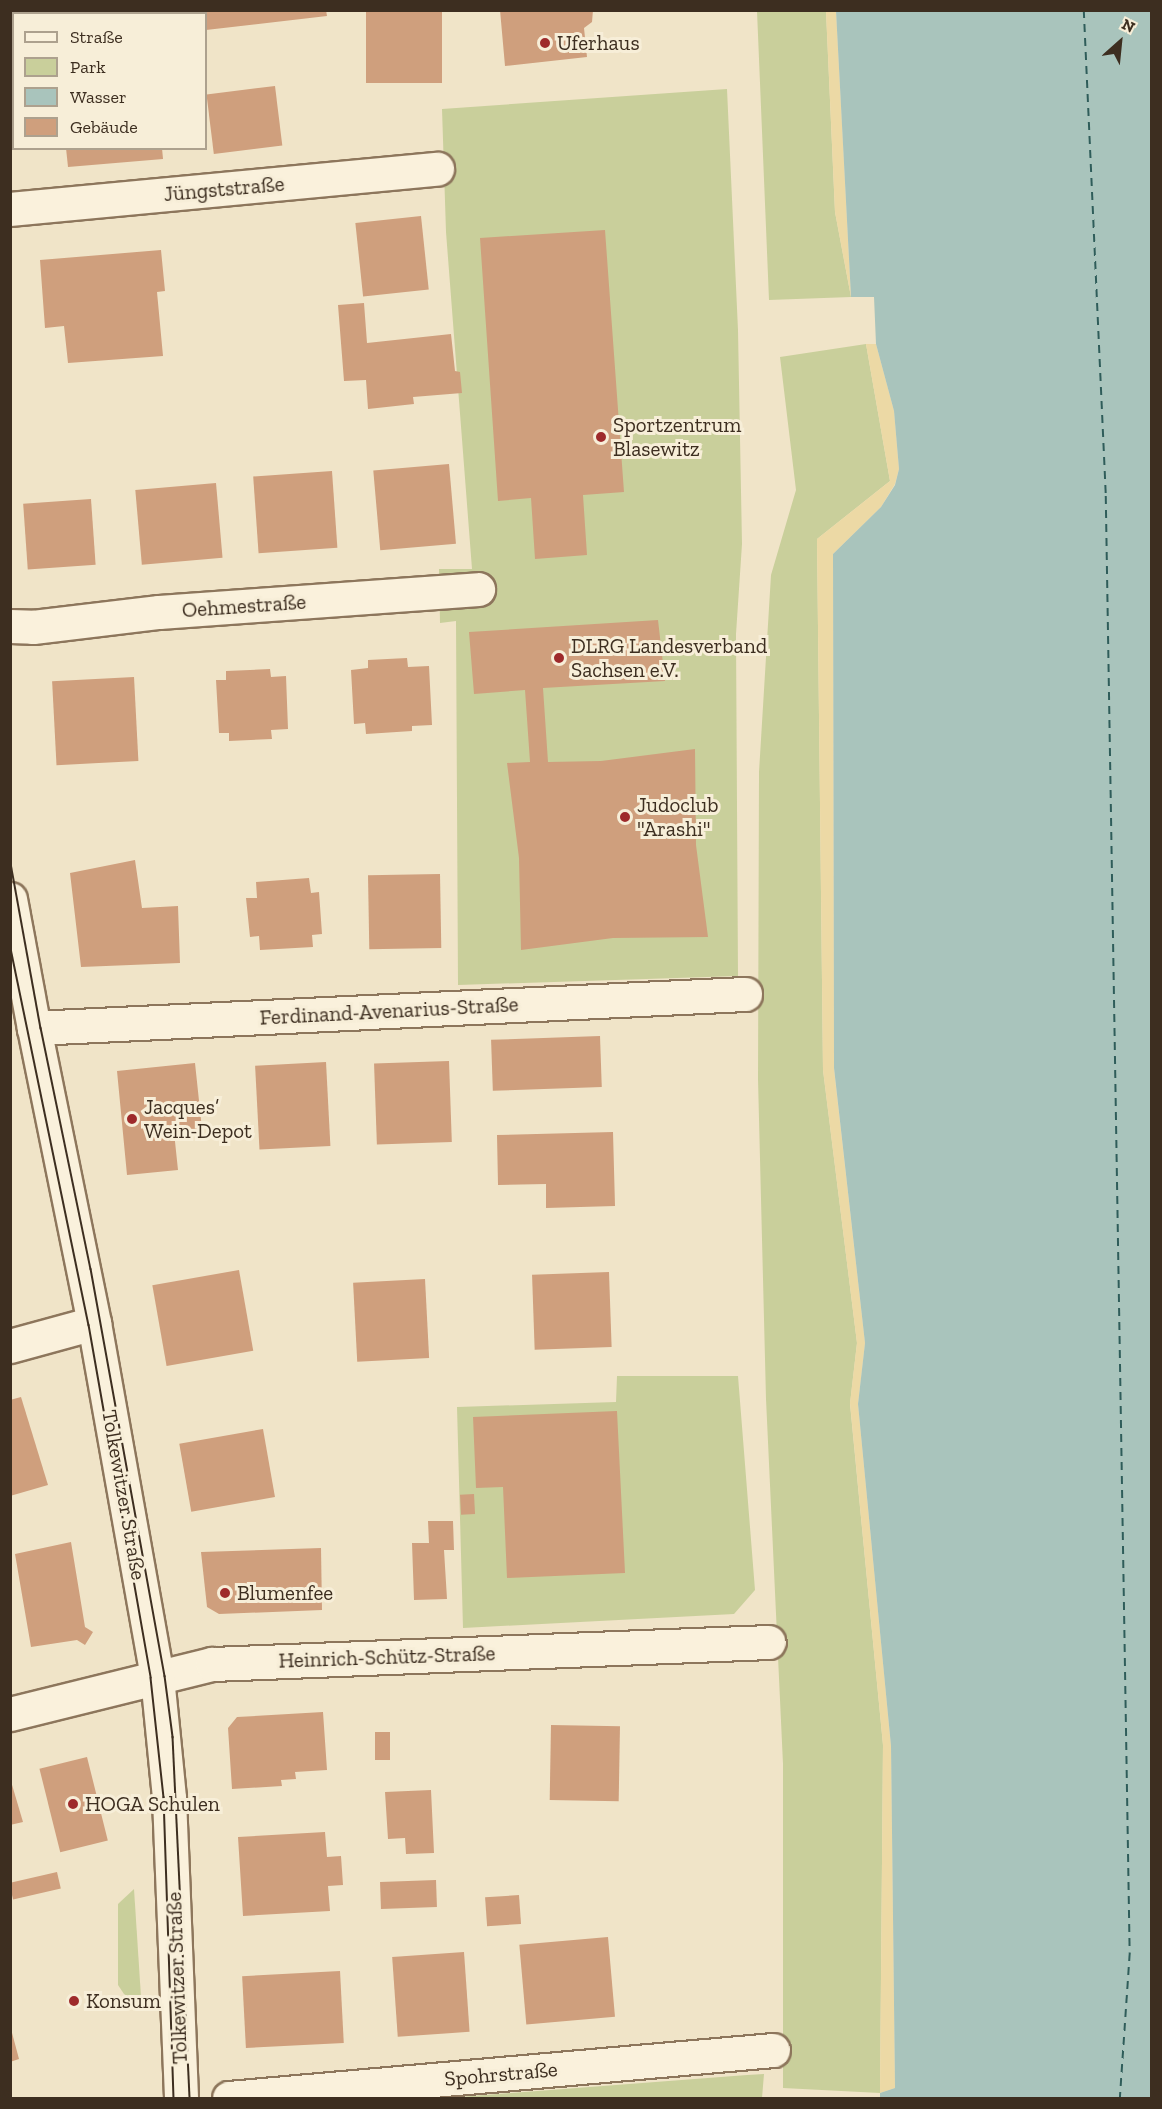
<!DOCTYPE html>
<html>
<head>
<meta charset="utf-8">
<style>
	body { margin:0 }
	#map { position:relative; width:1162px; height:2109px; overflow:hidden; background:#f0e4c8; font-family:"Zilla Slab",serif }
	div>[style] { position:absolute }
	.green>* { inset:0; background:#c9cf9b }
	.sand>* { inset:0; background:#ecd9a5 }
	.water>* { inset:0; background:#a9c4bc }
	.ferry>* { height:1.5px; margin-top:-0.75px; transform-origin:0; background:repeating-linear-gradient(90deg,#2f5d5a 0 8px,transparent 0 14px) }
	.building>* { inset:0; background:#cf9f7d; transform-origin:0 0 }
	.roads { filter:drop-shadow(2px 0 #8d765c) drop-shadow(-2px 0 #8d765c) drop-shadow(0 2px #8d765c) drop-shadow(0 -2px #8d765c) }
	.minor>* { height:33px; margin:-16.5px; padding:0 16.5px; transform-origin:16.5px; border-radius:16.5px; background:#faf1dc }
	.secondary>* { height:33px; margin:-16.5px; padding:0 16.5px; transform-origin:16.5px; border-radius:16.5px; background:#faf1dc }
	.tram>* { height:1.5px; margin:-0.75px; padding:0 0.75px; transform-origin:0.75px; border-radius:0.75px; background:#3d2e20 }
	.dots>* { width:16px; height:16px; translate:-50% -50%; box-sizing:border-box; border:3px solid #f7eed8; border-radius:50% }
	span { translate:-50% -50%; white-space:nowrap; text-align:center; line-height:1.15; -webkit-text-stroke:6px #f7eed8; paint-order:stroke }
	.poi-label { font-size:21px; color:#3d2e20 }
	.left { translate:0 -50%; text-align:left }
	.street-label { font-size:21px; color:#3d2e20 }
	.frame { position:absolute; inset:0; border:12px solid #3d2e20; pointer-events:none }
	.legend { position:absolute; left:12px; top:12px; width:195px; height:138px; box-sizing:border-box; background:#f7eed8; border:2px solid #ada18e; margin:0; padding:8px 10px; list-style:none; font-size:18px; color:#3d2e20 }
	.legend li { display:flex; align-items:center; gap:12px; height:30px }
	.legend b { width:30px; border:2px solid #ada18e }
	.north { position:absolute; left:1090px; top:12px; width:60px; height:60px; -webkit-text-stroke:4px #f7eed8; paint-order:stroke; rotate:27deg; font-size:16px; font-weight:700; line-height:24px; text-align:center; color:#3d2e20 }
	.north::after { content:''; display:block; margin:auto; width:21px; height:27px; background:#3d2e20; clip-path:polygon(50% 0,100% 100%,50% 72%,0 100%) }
</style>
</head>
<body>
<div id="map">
	<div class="green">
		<div style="clip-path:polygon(757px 11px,826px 11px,835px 212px,851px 297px,769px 300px)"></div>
		<div style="clip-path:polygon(727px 89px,738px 330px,742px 544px,736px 634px,738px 976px,458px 985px,456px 621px,440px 623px,439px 569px,472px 569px,446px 232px,442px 109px)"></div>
		<div style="clip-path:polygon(866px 344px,890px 481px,817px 539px,823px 1070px,857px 1343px,850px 1404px,883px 1745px,880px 2093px,783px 2088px,783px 1764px,766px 1399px,758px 1079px,759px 772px,771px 575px,796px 490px,780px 357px)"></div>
		<div style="clip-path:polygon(617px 1376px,738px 1376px,755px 1590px,734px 1614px,463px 1628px,457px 1407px,616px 1402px)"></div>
		<div style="clip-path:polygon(134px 1889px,141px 1997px,130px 1998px,124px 1994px,118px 1985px,118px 1904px)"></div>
		<div style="clip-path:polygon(764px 2074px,762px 2098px,446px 2098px,747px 2075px)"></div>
	</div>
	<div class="sand">
		<div style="clip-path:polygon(826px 11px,836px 11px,851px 297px,835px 212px)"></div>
		<div style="clip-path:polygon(866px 344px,876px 344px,894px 411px,899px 469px,895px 484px,881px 507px,833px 554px,834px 1069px,865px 1343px,858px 1404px,891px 1746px,895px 2088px,880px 2093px,883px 1745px,850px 1403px,857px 1343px,823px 1070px,817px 539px,890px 481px)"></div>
	</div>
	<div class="water">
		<div style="clip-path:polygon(836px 11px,1151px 11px,1151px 2098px,880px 2098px,880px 2093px,895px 2088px,891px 1746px,858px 1404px,865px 1343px,834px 1068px,833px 554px,881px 507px,895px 485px,899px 469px,894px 411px,876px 344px,874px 297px,851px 297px)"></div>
	</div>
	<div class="ferry">
		<div style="left:1084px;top:10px;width:486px;rotate:87.4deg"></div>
		<div style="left:1106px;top:496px;width:1457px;rotate:89.06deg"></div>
		<div style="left:1130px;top:1953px;width:145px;rotate:93.9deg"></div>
	</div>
	<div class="building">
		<div style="clip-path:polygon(171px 10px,326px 10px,327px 16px,206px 30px,206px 14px,171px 14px)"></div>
		<div style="left:366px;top:10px;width:76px;height:73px"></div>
		<div style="clip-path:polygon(500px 10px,593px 10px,592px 22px,584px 28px,587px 57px,505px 66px)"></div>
		<div style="left:275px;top:86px;width:60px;height:69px;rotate:83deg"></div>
		<div style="clip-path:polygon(66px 148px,162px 148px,163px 159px,68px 167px)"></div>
		<div style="left:421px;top:216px;width:74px;height:66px;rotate:84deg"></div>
		<div style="clip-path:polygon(605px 230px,624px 492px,583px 495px,587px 555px,535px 559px,531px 498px,498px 501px,480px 238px)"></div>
		<div style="clip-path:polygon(161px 250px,165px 291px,157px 292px,163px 356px,68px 363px,64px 326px,45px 328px,40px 260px)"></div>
		<div style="clip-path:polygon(364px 303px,367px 343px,451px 334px,455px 371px,460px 372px,462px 393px,413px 397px,414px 404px,368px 409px,366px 380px,344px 381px,338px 305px)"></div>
		<div style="left:449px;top:464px;width:80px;height:76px;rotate:85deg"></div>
		<div style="left:332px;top:471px;width:77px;height:79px;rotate:86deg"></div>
		<div style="left:216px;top:483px;width:75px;height:81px;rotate:85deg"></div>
		<div style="left:91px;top:499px;width:66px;height:68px;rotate:86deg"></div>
		<div style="clip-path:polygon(658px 620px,665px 681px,543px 688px,548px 762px,601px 761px,695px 749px,696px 845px,708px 937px,613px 938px,521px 950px,519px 858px,507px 763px,530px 762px,525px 690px,474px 694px,469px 632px)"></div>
		<div style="clip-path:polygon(407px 658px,408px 667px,429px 666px,432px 725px,412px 726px,412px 731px,366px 734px,365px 723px,354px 724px,351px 670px,368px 668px,368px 660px)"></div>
		<div style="clip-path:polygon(270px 669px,271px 677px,286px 676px,288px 729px,271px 730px,272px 739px,229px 741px,229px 733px,219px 733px,216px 680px,226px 680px,226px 671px)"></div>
		<div style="left:134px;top:677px;width:84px;height:82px;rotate:87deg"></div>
		<div style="clip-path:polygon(135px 860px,142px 908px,178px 906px,180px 963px,81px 967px,70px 873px)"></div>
		<div style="left:440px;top:874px;width:74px;height:72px;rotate:89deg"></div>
		<div style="clip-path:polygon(309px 878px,311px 893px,319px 892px,322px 934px,312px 935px,313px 947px,260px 950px,259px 936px,250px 937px,246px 898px,257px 898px,256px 882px)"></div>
		<div style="left:600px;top:1036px;width:51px;height:109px;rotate:88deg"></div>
		<div style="left:449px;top:1061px;width:81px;height:75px;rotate:88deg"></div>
		<div style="left:326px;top:1062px;width:84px;height:71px;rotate:87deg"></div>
		<div style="clip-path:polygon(195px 1063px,202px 1129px,174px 1132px,178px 1170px,127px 1175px,117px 1071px)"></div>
		<div style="clip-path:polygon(613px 1132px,615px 1206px,546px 1208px,546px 1184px,498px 1185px,497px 1135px)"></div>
		<div style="left:239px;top:1270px;width:82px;height:88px;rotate:80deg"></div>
		<div style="left:609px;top:1272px;width:75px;height:77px;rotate:88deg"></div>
		<div style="left:425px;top:1279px;width:79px;height:72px;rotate:87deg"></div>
		<div style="clip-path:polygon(21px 1397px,48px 1485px,10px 1496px,10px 1400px)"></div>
		<div style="clip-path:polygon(617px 1411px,625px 1573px,507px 1578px,503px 1487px,476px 1488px,473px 1417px)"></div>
		<div style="left:263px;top:1429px;width:69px;height:85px;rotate:80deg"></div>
		<div style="left:474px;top:1494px;width:20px;height:14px;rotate:87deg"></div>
		<div style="clip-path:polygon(428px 1521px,453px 1521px,454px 1550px,444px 1550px,447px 1599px,414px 1600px,412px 1543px,429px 1543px)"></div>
		<div style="clip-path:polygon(71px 1542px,85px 1627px,93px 1632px,85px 1645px,77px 1640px,31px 1647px,15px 1554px)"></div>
		<div style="clip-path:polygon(321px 1548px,322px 1610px,219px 1614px,207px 1607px,201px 1552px)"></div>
		<div style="clip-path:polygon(323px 1712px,327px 1770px,295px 1772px,296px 1779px,281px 1780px,282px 1786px,232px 1789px,228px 1728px,237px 1717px)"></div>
		<div style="left:551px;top:1725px;width:69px;height:75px;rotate:1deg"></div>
		<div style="left:375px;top:1732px;width:15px;height:28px"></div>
		<div style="left:87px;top:1757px;width:86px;height:49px;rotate:76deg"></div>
		<div style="clip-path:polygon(10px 1778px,23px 1822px,10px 1825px)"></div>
		<div style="clip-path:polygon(431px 1790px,434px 1853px,406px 1854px,405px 1838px,388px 1839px,385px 1792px)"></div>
		<div style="clip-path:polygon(325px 1832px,327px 1857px,341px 1856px,343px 1885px,328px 1886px,330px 1911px,243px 1916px,238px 1837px)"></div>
		<div style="left:57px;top:1872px;width:17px;height:49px;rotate:77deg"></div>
		<div style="left:436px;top:1880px;width:27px;height:56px;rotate:88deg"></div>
		<div style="left:519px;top:1895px;width:29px;height:34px;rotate:86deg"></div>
		<div style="left:608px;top:1937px;width:80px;height:89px;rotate:85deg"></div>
		<div style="left:464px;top:1952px;width:80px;height:72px;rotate:86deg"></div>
		<div style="left:340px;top:1971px;width:72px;height:98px;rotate:87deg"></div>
		<div style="clip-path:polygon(11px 2029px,19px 2059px,10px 2062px,10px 2030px)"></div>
	</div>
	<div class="roads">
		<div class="minor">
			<div style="left:10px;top:209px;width:429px;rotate:-5.4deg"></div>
			<div style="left:10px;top:626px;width:23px;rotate:2deg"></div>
			<div style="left:33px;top:627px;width:127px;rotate:-6.8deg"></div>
			<div style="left:159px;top:612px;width:320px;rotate:-4.1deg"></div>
			<div style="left:34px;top:1028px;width:712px;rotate:-2.74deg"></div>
			<div style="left:10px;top:1346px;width:87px;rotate:-15.3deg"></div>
			<div style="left:10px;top:1714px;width:208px;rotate:-13.9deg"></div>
			<div style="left:212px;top:1664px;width:557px;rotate:-2.26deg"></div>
			<div style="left:229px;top:2098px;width:546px;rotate:-5.04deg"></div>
		</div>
		<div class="secondary">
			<div style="left:10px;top:40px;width:17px;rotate:-77deg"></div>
			<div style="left:10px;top:899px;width:131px;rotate:79.5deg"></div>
			<div style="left:34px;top:1028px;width:301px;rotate:78.5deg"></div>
			<div style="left:94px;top:1323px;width:360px;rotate:79.9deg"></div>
			<div style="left:157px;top:1677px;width:122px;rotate:84.3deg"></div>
			<div style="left:169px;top:1798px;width:300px;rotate:87.7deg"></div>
		</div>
	</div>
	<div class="tram">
		<div style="left:22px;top:14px;width:4px;rotate:-90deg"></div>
		<div style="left:10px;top:77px;width:17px;rotate:-77deg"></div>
		<div style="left:10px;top:858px;width:173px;rotate:79.7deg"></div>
		<div style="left:41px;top:1028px;width:246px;rotate:78.3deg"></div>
		<div style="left:91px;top:1269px;width:414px;rotate:79.7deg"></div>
		<div style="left:165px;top:1676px;width:62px;rotate:82.5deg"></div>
		<div style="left:173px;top:1737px;width:361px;rotate:87.3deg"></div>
		<div style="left:10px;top:944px;width:389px;rotate:78.3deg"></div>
		<div style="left:89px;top:1325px;width:358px;rotate:80deg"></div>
		<div style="left:151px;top:1678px;width:120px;rotate:83.8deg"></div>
		<div style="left:164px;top:1797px;width:301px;rotate:88.1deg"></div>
	</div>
	<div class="dots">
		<div style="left:545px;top:43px;background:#9e2a2b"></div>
		<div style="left:601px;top:437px;background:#9e2a2b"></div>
		<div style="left:559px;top:658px;background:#9e2a2b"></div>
		<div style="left:625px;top:817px;background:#9e2a2b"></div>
		<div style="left:132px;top:1119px;background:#9e2a2b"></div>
		<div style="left:225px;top:1593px;background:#9e2a2b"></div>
		<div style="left:73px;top:1804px;background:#9e2a2b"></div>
		<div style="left:74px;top:2001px;background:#9e2a2b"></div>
	</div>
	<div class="poi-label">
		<span class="left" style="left:557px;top:43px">Uferhaus</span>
		<span class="left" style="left:613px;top:437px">Sportzentrum<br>Blasewitz</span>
		<span class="left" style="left:571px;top:658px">DLRG Landesverband<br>Sachsen e.V.</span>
		<span class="left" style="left:637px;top:817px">Judoclub<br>"Arashi"</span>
		<span class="left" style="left:144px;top:1119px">Jacques’<br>Wein-Depot</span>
		<span class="left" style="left:237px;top:1593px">Blumenfee</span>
		<span class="left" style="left:85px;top:1804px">HOGA Schulen</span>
		<span class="left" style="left:86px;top:2001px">Konsum</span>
	</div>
	<div class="street-label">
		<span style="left:224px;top:189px;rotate:-5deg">Jüngststraße</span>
		<span style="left:244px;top:606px;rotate:-4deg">Oehmestraße</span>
		<span style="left:389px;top:1011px;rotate:-3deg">Ferdinand-Avenarius-Straße</span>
		<span style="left:124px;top:1495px;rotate:80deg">Tolkewitzer Straße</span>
		<span style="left:387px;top:1657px;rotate:-2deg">Heinrich-Schütz-Straße</span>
		<span style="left:177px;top:1978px;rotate:-92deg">Tolkewitzer Straße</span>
		<span style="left:501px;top:2074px;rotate:-5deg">Spohrstraße</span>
	</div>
	<div class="frame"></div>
	<ul class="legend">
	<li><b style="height:8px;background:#faf1dc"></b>Straße</li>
	<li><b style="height:16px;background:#c9cf9b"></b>Park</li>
	<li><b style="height:16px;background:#a9c4bc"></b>Wasser</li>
	<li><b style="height:16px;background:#cf9f7d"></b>Gebäude</li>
	</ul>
	<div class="north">N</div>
</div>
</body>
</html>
